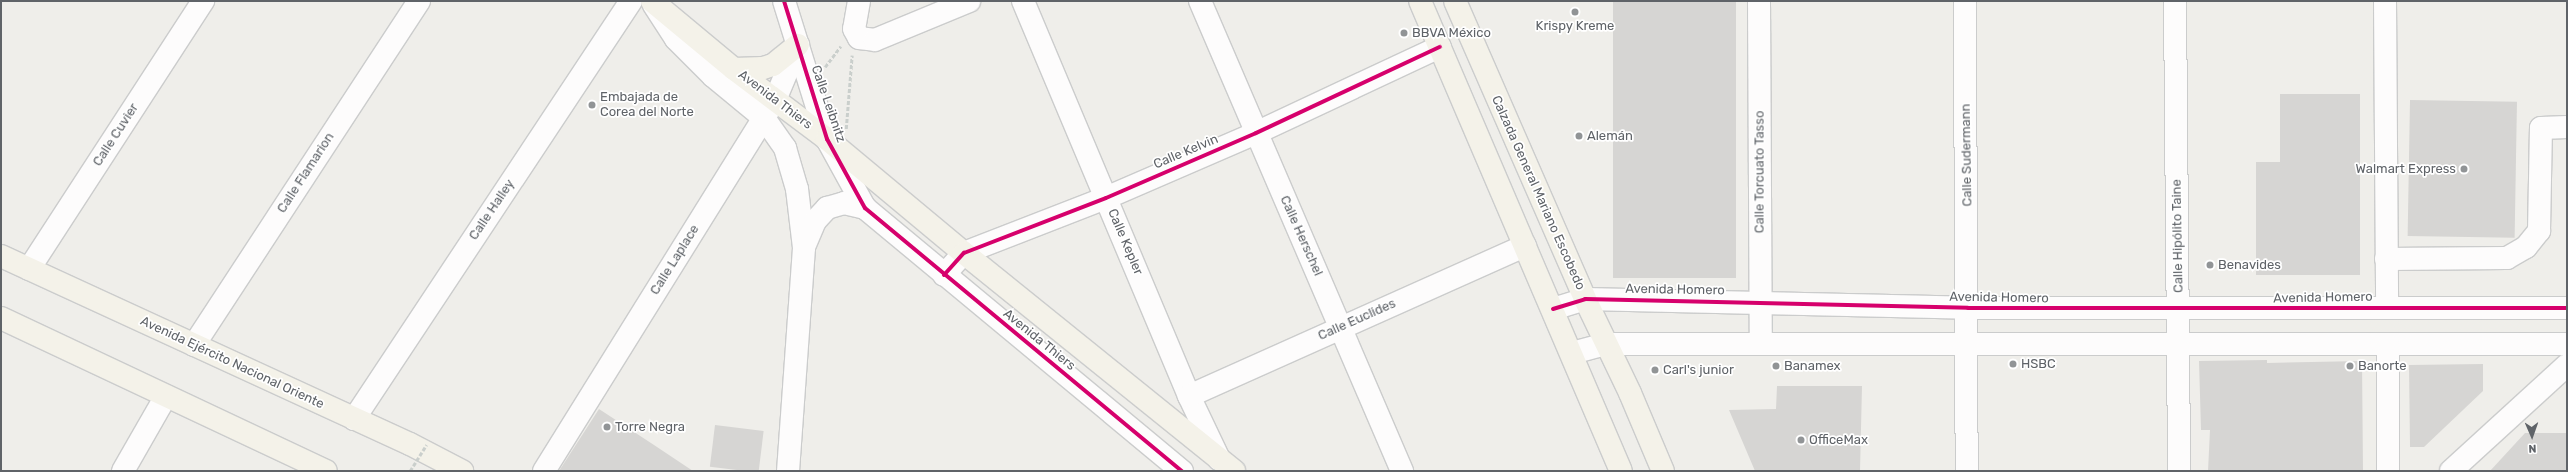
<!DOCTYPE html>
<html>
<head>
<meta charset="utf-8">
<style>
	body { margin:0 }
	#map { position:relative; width:2568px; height:472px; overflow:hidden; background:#efeeea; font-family:Rubik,sans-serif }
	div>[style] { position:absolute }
	.building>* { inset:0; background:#d6d5d3; transform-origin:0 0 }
	.path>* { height:2.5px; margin-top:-1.25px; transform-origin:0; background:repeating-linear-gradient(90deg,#cacfcc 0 4px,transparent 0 6px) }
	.roads { filter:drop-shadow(1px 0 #cbcccc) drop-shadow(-1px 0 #cbcccc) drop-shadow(0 1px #cbcccc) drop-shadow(0 -1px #cbcccc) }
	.minor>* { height:22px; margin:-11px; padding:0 11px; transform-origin:11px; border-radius:11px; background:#fdfcfc }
	.major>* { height:22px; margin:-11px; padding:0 11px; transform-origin:11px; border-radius:11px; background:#f4f2e9 }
	.path-bridge>* { height:2.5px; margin-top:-1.25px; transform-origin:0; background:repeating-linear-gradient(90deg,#cacfcc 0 4px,transparent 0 6px) }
	.cycleway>* { height:4px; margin:-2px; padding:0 2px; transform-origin:2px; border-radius:2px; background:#d6006c }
	.dots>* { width:11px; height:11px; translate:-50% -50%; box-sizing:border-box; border:2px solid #fff; border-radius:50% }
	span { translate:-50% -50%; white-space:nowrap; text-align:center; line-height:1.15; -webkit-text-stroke:3.5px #fff; paint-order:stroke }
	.poi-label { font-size:13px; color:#5f6368 }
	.left { translate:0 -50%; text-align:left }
	.right { translate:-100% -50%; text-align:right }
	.street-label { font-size:13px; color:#5f6368 }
	.frame { position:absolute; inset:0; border:2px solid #5f6368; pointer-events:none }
	.north { position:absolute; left:2512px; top:416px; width:40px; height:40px; -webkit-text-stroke:3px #fff; paint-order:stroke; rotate:178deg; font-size:11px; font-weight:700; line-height:16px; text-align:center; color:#5f6368 }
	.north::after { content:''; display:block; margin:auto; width:14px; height:18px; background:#5f6368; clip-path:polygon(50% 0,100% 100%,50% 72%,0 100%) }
</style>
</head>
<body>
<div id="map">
	<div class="building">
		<div style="left:1613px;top:1px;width:123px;height:277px"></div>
		<div style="clip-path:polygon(2280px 94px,2360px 94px,2360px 275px,2256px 275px,2256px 162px,2280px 162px)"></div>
		<div style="left:2410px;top:100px;width:107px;height:136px;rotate:1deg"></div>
		<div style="clip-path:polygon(2267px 360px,2267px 363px,2362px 361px,2363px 471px,2208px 471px,2210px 430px,2201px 430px,2199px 361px)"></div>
		<div style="clip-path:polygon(2483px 364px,2483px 391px,2424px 447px,2410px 447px,2409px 365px)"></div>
		<div style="clip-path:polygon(1777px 386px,1862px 386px,1860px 471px,1755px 471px,1729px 410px,1776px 409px)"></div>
		<div style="clip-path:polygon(599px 409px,654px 445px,693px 471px,559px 471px)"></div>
		<div style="left:715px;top:425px;width:49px;height:42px;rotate:7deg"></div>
		<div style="clip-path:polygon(2525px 433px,2567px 433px,2567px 471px,2490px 471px)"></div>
	</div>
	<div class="path">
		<div style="left:825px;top:67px;width:26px;rotate:-53deg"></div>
		<div style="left:846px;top:129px;width:74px;rotate:-85.4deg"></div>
	</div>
	<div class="roads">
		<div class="minor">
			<div style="left:784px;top:1px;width:145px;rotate:72.7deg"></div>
			<div style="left:827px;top:139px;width:79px;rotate:61.2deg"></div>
			<div style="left:865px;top:208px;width:412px;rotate:39.7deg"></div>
			<div style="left:859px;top:1px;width:28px;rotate:100deg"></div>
			<div style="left:854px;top:29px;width:10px;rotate:61deg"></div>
			<div style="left:859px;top:38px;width:16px;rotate:7deg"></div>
			<div style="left:875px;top:40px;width:102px;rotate:-22.5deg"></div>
			<div style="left:1023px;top:1px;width:428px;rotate:67.2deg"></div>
			<div style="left:1189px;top:396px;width:70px;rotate:64.5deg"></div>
			<div style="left:1200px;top:1px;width:512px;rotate:66.74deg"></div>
			<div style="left:1759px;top:1px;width:342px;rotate:89.7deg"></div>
			<div style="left:1965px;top:1px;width:470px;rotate:89.8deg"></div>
			<div style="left:2175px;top:1px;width:470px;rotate:89.5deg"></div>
			<div style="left:2385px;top:1px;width:307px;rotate:89.6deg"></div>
			<div style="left:654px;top:5px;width:40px;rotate:57.1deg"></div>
			<div style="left:676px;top:39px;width:52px;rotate:45deg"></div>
			<div style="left:713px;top:76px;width:66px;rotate:39.5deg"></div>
			<div style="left:764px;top:118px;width:37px;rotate:55deg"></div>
			<div style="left:785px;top:148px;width:43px;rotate:73.7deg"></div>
			<div style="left:797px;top:189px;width:59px;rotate:83.2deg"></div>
			<div style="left:804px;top:248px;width:224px;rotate:94.1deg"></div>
			<div style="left:804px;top:247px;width:28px;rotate:-67deg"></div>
			<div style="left:815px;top:221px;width:18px;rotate:-47deg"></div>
			<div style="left:827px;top:208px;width:18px;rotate:-16deg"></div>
			<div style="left:844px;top:203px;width:22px;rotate:13deg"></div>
			<div style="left:2386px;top:259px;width:121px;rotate:-0.5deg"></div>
			<div style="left:2507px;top:258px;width:22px;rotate:-30deg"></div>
			<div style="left:2526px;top:247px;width:21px;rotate:-51deg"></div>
			<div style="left:2539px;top:231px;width:103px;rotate:-88.9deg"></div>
			<div style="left:2541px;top:128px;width:26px;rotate:-2deg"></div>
			<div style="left:29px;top:269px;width:320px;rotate:-57deg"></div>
			<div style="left:944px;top:275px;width:30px;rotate:-48deg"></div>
			<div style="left:964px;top:253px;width:152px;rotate:-21.2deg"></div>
			<div style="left:1106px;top:198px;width:163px;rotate:-23.4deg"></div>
			<div style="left:1256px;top:133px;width:203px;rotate:-25.1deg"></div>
			<div style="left:1553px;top:309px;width:34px;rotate:-17deg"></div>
			<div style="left:1585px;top:299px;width:383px;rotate:1.3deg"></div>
			<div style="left:1968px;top:308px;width:599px"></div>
			<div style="left:194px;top:345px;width:411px;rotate:-56.8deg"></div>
			<div style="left:2388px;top:345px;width:126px;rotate:90deg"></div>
			<div style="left:1572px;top:353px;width:34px;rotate:-15deg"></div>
			<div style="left:1605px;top:344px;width:962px"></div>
			<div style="left:1189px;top:396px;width:368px;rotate:-24.1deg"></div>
			<div style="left:354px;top:419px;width:501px;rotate:-56.47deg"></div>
			<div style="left:123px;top:471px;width:86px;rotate:-60.2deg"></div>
			<div style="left:544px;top:471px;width:437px;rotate:-58.1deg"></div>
			<div style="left:775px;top:100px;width:60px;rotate:-67.3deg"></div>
			<div style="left:2451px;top:471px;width:157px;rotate:-42.4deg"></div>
		</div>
		<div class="major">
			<div style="left:652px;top:1px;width:107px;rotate:39.7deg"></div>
			<div style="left:734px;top:69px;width:116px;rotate:37deg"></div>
			<div style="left:827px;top:139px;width:178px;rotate:39.8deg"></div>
			<div style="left:964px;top:253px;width:347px;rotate:38.9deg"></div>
			<div style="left:1420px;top:1px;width:511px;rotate:66.85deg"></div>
			<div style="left:1455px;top:1px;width:325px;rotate:66.4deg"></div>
			<div style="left:1585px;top:299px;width:104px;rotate:64.4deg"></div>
			<div style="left:1630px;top:393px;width:85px;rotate:67.1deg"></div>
			<div style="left:734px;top:69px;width:29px;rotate:-2deg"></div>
			<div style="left:763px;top:68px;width:10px;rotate:-17deg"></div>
			<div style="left:773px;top:65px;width:32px;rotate:-39deg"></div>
			<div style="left:1px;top:256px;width:450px;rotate:24.7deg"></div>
			<div style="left:410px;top:444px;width:59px;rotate:27.4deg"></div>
			<div style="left:1px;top:318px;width:359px;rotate:25.2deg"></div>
		</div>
	</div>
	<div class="path-bridge">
		<div style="left:410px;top:471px;width:31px;rotate:-58deg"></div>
	</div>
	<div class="cycleway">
		<div style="left:784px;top:1px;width:145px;rotate:72.7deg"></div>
		<div style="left:827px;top:139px;width:79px;rotate:61.2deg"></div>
		<div style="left:865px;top:208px;width:412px;rotate:39.7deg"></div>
		<div style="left:944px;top:275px;width:30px;rotate:-48deg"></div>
		<div style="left:964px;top:253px;width:152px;rotate:-21.2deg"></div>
		<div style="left:1106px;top:198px;width:163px;rotate:-23.4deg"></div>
		<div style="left:1256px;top:133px;width:203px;rotate:-25.1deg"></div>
		<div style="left:1553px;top:309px;width:34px;rotate:-17deg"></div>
		<div style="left:1585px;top:299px;width:383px;rotate:1.3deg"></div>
		<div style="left:1968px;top:308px;width:599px"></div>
	</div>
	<div class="dots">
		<div style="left:1575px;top:12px;background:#919496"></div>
		<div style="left:1404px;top:33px;background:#919496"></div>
		<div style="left:592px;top:105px;background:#919496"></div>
		<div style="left:1579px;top:136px;background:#919496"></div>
		<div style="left:2464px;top:169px;background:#919496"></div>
		<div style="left:2210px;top:265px;background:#919496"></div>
		<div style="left:2013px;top:364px;background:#919496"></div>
		<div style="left:1776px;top:366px;background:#919496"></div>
		<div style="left:2350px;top:366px;background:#919496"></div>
		<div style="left:1655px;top:370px;background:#919496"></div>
		<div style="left:607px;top:427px;background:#919496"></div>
		<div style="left:1801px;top:440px;background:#919496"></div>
	</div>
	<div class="poi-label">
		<span style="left:1575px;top:26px">Krispy Kreme</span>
		<span class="left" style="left:1412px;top:33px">BBVA México</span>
		<span class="left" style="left:600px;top:105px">Embajada de<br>Corea del Norte</span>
		<span class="left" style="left:1587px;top:136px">Alemán</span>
		<span class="right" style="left:2456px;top:169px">Walmart Express</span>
		<span class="left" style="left:2218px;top:265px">Benavides</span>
		<span class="left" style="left:2021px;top:364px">HSBC</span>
		<span class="left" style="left:1784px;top:366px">Banamex</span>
		<span class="left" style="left:2358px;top:366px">Banorte</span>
		<span class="left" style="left:1663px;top:370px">Carl's junior</span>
		<span class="left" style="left:615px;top:427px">Torre Negra</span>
		<span class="left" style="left:1809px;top:440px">OfficeMax</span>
	</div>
	<div class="street-label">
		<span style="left:775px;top:100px;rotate:37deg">Avenida Thiers</span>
		<span style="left:828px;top:104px;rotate:71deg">Calle Leibnitz</span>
		<span style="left:116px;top:135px;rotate:-57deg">Calle Cuvier</span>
		<span style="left:1186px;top:152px;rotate:-23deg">Calle Kelvin</span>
		<span style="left:1967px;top:155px;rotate:-91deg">Calle Sudermann</span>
		<span style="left:1760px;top:172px;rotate:-90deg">Calle Torcuato Tasso</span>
		<span style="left:306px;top:173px;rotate:-57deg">Calle Flamarion</span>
		<span style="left:1538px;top:193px;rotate:66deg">Calzada General Mariano Escobedo</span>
		<span style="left:492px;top:210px;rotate:-56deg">Calle Halley</span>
		<span style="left:1301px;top:236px;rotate:66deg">Calle Herschel</span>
		<span style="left:2178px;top:236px;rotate:-91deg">Calle Hipólito Taine</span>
		<span style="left:1125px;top:242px;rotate:67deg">Calle Kepler</span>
		<span style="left:675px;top:260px;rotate:-58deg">Calle Laplace</span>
		<span style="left:1675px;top:290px;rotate:1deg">Avenida Homero</span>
		<span style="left:1999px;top:298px;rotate:1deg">Avenida Homero</span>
		<span style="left:2323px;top:298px;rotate:-1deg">Avenida Homero</span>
		<span style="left:1357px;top:320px;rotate:-24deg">Calle Euclides</span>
		<span style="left:1039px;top:340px;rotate:39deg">Avenida Thiers</span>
		<span style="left:232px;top:363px;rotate:25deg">Avenida Ejército Nacional Oriente</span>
	</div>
	<div class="frame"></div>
	<div class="north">N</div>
</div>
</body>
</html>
